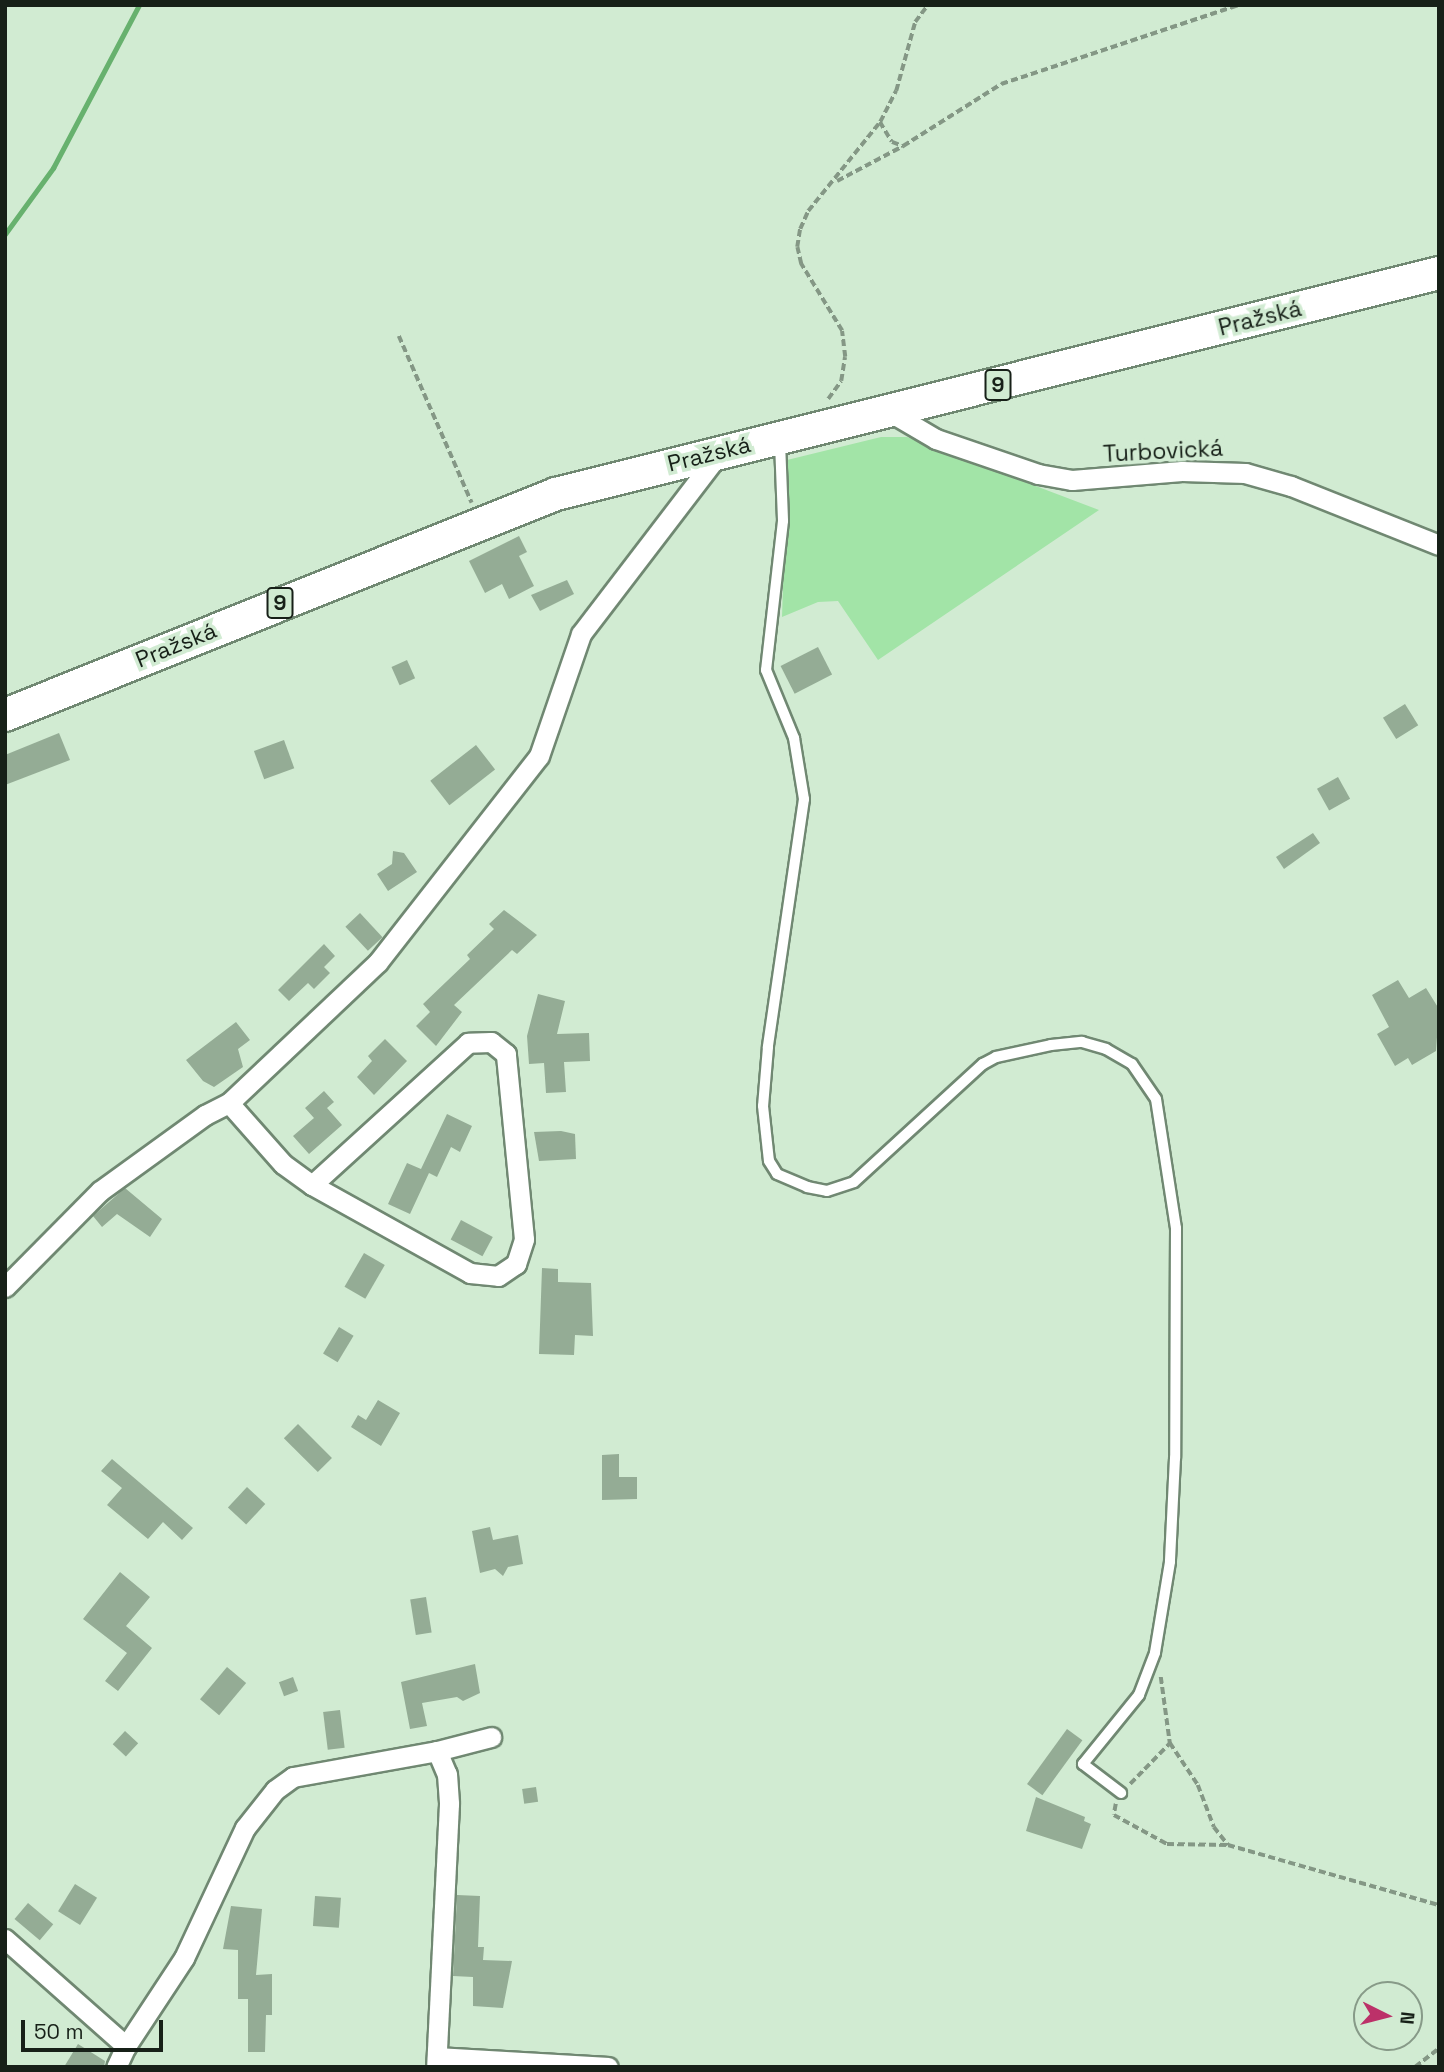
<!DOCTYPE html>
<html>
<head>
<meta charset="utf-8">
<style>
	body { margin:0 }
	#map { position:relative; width:1444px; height:2072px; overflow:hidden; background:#d1ebd2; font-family:"Space Grotesk",sans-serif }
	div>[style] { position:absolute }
	.green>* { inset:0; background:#a2e4a7 }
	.stream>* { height:5px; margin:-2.5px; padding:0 2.5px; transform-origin:2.5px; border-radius:2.5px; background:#67b16e }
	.building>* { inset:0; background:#94ac95; transform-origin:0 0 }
	.path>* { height:3.5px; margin-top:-1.75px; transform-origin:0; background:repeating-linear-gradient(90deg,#849785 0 7px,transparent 0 10.5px) }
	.roads { filter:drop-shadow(2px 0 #708872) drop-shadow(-2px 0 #708872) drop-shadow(0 2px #708872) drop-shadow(0 -2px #708872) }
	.lane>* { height:10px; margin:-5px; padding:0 5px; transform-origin:5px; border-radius:5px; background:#fff }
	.street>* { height:19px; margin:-9.5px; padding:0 9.5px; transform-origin:9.5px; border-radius:9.5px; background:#fff }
	.primary>* { height:32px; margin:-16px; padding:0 16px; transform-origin:16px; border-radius:16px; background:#fff }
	span { translate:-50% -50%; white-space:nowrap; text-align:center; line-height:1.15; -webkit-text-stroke:7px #d1ebd2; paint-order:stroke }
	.shield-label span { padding:2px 5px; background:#d1ebd2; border:2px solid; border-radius:5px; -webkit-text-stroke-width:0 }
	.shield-label { font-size:21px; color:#172018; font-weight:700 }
	.street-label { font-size:23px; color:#172018 }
	.frame { position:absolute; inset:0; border:7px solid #172018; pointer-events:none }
	.north { position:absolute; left:1353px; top:1981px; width:70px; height:70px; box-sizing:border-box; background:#d1ebd2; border:2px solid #879a88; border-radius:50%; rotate:96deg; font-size:19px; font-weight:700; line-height:28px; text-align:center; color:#172018 }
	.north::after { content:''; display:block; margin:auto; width:24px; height:32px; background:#bc3169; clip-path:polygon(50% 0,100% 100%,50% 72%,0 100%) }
	.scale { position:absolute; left:21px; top:2020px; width:142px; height:32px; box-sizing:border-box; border:4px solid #172018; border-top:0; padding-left:9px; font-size:21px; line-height:24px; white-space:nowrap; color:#172018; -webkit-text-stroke:5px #d1ebd2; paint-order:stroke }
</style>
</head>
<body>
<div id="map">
	<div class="green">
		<div style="clip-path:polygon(881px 437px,907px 437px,1099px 510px,878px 660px,838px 601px,818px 602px,782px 617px,787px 460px)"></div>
	</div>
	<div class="stream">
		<div style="left:5px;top:234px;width:82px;rotate:-54deg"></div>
		<div style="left:53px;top:168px;width:184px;rotate:-62.2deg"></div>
	</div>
	<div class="building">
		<div style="clip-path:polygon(519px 536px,527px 552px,519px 556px,534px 586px,509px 599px,502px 584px,485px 593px,469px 561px)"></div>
		<div style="clip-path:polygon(567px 580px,574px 594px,540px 611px,531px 595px)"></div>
		<div style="left:818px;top:647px;width:31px;height:42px;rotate:63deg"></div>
		<div style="left:407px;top:660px;width:20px;height:17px;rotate:66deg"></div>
		<div style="left:1405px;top:704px;width:25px;height:26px;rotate:58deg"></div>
		<div style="clip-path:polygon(59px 733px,70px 760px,5px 785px,5px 755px)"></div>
		<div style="left:284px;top:740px;width:30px;height:32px;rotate:70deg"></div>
		<div style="left:476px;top:745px;width:31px;height:58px;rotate:52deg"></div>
		<div style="left:1338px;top:777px;width:25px;height:24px;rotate:61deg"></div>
		<div style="clip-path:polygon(1313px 833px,1320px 843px,1284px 869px,1276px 857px)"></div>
		<div style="clip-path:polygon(393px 851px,404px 853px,417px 872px,388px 891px,377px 874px,392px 864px)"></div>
		<div style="clip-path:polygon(504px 910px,537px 935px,517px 954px,512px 950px,454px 1005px,462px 1012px,436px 1046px,416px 1026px,430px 1012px,423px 1004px,470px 959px,467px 955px,494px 929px,489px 924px)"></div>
		<div style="left:360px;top:913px;width:33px;height:20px;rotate:47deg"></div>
		<div style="clip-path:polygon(324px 944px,335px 956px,324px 967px,330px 973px,314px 989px,308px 983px,289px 1001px,278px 990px)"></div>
		<div style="clip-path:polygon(1398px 980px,1409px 998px,1426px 988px,1439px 1009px,1436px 1051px,1412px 1065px,1408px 1058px,1395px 1066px,1377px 1034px,1389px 1027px,1372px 995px)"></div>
		<div style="clip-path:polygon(538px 994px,565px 1001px,557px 1034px,589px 1033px,590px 1061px,564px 1062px,566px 1092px,546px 1093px,544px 1063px,529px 1064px,527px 1036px)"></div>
		<div style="clip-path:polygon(236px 1022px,250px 1040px,238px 1049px,243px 1067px,214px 1087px,203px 1081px,186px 1060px)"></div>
		<div style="clip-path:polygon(385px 1039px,407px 1061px,374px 1095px,357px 1077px,372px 1061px,368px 1056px)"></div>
		<div style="clip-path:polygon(324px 1091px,334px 1102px,327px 1108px,342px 1125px,309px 1154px,293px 1136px,314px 1118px,305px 1108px)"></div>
		<div style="clip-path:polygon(447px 1114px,472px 1126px,460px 1152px,451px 1147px,437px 1177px,429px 1173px,410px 1214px,388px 1204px,407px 1163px,421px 1169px)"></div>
		<div style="clip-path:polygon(561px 1131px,575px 1134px,576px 1159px,539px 1161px,534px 1132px)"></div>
		<div style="clip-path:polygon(125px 1188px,162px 1219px,150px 1237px,117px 1214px,102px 1227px,93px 1216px)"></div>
		<div style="left:461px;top:1220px;width:36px;height:22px;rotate:28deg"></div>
		<div style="left:364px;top:1253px;width:24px;height:39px;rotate:30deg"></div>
		<div style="clip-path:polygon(542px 1268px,558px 1269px,558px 1282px,591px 1283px,593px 1336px,575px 1335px,574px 1355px,539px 1354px)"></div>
		<div style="left:339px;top:1327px;width:17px;height:31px;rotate:31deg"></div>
		<div style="clip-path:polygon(378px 1400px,400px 1413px,381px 1446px,351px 1427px,358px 1415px,366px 1420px)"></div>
		<div style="left:298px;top:1424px;width:48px;height:20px;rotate:45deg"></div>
		<div style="clip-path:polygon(619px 1454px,619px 1477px,637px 1477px,637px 1499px,602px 1500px,602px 1455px)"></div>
		<div style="clip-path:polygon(112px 1459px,193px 1528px,182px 1540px,163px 1522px,148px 1539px,107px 1505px,122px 1488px,101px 1471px)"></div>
		<div style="left:247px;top:1487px;width:25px;height:28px;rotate:43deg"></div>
		<div style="clip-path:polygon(490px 1527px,493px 1540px,518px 1535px,523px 1564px,508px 1567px,503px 1576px,495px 1569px,480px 1573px,472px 1531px)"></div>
		<div style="clip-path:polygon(120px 1572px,150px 1597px,126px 1626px,152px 1648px,118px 1691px,105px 1681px,127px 1653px,83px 1619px)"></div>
		<div style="left:426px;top:1597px;width:36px;height:16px;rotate:81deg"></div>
		<div style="clip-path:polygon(475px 1664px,480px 1693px,463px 1701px,457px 1697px,422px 1703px,427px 1726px,410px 1729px,401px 1682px)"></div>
		<div style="left:227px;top:1667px;width:25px;height:42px;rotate:40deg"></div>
		<div style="left:293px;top:1677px;width:15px;height:15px;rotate:70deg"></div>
		<div style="left:340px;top:1710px;width:38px;height:17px;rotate:83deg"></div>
		<div style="left:1067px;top:1729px;width:19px;height:68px;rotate:36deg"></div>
		<div style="left:125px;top:1731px;width:18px;height:18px;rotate:43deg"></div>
		<div style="left:536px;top:1787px;width:15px;height:14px;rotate:82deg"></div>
		<div style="clip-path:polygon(1036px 1797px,1085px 1817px,1084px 1821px,1091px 1824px,1082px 1849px,1026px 1831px)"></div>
		<div style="left:75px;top:1884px;width:26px;height:32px;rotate:32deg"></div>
		<div style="clip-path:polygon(457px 1895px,480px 1896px,478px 1947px,484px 1947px,483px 1960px,512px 1961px,503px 2008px,473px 2006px,473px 1977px,453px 1976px)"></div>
		<div style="left:315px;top:1896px;width:26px;height:30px;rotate:4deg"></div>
		<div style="left:28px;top:1903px;width:33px;height:21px;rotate:40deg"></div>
		<div style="clip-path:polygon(231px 1906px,262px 1909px,256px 1975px,272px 1974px,272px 2015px,266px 2015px,265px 2052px,248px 2052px,248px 1999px,238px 1999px,238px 1950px,223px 1949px)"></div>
		<div style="clip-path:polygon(78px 2044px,105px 2061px,104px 2067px,64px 2067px)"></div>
	</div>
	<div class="path">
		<div style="left:880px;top:122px;width:23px;rotate:59deg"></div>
		<div style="left:892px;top:142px;width:12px;rotate:20deg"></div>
		<div style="left:903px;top:146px;width:116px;rotate:-32.3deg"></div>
		<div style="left:1001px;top:84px;width:251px;rotate:-18.4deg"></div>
		<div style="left:837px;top:181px;width:75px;rotate:-27.9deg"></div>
		<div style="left:399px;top:336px;width:182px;rotate:66.4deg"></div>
		<div style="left:828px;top:399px;width:22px;rotate:-54deg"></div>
		<div style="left:841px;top:381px;width:24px;rotate:-81deg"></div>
		<div style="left:845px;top:357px;width:26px;rotate:-97deg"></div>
		<div style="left:842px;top:331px;width:79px;rotate:-121.5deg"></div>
		<div style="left:801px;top:264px;width:17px;rotate:-103deg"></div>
		<div style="left:797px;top:247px;width:18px;rotate:-81deg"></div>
		<div style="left:800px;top:229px;width:20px;rotate:-66deg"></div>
		<div style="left:808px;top:211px;width:114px;rotate:-51deg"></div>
		<div style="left:880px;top:122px;width:35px;rotate:-63deg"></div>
		<div style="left:896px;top:91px;width:72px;rotate:-74.6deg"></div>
		<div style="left:915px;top:22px;width:21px;rotate:-53deg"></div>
		<div style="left:1161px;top:1677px;width:67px;rotate:82.2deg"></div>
		<div style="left:1170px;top:1743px;width:50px;rotate:56.3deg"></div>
		<div style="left:1198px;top:1785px;width:45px;rotate:69.1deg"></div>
		<div style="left:1214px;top:1827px;width:23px;rotate:52deg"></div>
		<div style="left:1228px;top:1845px;width:219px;rotate:15.9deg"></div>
		<div style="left:1130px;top:1784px;width:57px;rotate:-45.7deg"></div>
		<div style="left:1116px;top:1804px;width:11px;rotate:100deg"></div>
		<div style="left:1114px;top:1815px;width:60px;rotate:28.7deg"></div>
		<div style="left:1167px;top:1844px;width:61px;rotate:0.9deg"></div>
		<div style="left:1415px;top:2067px;width:31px;rotate:-38deg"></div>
	</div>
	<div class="roads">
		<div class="lane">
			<div style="left:780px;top:442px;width:79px;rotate:87.8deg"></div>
			<div style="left:783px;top:521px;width:150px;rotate:96.5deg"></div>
			<div style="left:766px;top:670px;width:74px;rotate:67.6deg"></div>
			<div style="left:794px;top:738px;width:62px;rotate:80.7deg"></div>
			<div style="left:804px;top:799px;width:251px;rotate:98.3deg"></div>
			<div style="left:768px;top:1047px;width:59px;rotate:94.8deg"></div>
			<div style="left:763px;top:1106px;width:55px;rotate:83.8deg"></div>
			<div style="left:769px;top:1161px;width:15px;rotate:58deg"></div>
			<div style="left:777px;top:1174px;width:33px;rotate:23deg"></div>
			<div style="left:807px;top:1187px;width:20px;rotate:11deg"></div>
			<div style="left:827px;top:1191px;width:28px;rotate:-18deg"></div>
			<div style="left:854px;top:1182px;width:175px;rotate:-42.5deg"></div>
			<div style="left:983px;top:1064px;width:15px;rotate:-28deg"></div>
			<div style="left:996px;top:1057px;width:56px;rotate:-12.3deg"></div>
			<div style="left:1051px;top:1045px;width:31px;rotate:-6deg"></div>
			<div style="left:1082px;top:1042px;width:25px;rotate:16deg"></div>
			<div style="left:1106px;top:1049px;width:30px;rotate:30deg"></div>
			<div style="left:1132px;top:1064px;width:42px;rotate:55.6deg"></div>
			<div style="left:1156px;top:1099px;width:131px;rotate:81.2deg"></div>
			<div style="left:1176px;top:1228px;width:230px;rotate:90.2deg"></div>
			<div style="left:1175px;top:1458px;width:104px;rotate:92.8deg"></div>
			<div style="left:1170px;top:1562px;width:92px;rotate:99.4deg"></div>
			<div style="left:1155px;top:1653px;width:45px;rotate:110.9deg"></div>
			<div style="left:1139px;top:1695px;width:89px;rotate:129.1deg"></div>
			<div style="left:1083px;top:1764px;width:48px;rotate:37.3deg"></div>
		</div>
		<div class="street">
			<div style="left:890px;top:412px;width:53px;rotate:30.4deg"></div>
			<div style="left:936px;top:439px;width:108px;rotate:18.9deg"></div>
			<div style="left:1038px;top:474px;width:35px;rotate:10deg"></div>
			<div style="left:1072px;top:480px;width:110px;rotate:-4.7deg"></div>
			<div style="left:1182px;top:471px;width:63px;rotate:1.8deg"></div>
			<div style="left:1245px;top:473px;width:48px;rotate:15.8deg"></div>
			<div style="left:1291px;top:486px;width:159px;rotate:21.7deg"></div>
			<div style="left:229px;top:1103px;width:81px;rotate:48.5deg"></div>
			<div style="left:283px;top:1164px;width:36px;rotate:36deg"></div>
			<div style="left:312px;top:1185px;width:181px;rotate:29.1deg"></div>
			<div style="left:470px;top:1273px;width:28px;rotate:6deg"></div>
			<div style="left:498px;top:1276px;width:22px;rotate:-34deg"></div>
			<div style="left:516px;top:1264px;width:26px;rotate:-72deg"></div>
			<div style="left:524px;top:1239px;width:186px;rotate:-95.6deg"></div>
			<div style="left:506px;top:1054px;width:19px;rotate:-141deg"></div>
			<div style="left:491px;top:1042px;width:23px;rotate:178deg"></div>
			<div style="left:468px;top:1043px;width:211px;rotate:137.7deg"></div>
			<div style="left:5px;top:1287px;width:135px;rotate:-45.3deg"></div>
			<div style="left:100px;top:1191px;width:130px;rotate:-35.9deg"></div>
			<div style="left:205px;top:1115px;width:27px;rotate:-27deg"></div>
			<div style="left:229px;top:1103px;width:205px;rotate:-43.4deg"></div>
			<div style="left:378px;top:962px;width:261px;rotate:-52deg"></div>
			<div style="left:539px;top:756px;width:129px;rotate:-71deg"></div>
			<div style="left:581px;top:634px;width:230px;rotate:-52.6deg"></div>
			<div style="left:437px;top:1751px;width:56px;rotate:-14.5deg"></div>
			<div style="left:5px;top:1939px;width:162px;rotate:41.5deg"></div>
			<div style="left:126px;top:2046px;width:23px;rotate:115deg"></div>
			<div style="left:126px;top:2046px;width:105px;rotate:-56.6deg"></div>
			<div style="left:184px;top:1958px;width:144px;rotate:-64.9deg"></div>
			<div style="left:245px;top:1828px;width:48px;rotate:-51.7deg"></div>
			<div style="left:275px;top:1790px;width:22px;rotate:-36deg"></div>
			<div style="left:293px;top:1777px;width:146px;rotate:-10.2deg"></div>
			<div style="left:437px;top:1751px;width:25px;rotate:67deg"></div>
			<div style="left:447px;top:1774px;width:30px;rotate:86deg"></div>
			<div style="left:449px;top:1804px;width:263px;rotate:92.8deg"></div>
			<div style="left:437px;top:2057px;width:171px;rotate:3.3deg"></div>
		</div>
		<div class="primary">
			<div style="left:5px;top:715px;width:594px;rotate:-21.86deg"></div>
			<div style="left:556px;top:494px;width:910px;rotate:-14.05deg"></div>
		</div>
	</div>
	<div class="shield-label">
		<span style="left:998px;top:385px">9</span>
		<span style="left:280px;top:603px">9</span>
	</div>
	<div class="street-label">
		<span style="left:1260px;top:318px;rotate:-14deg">Pražská</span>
		<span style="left:1163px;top:451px;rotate:-3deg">Turbovická</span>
		<span style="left:709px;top:454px;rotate:-14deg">Pražská</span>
		<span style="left:176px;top:645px;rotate:-22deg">Pražská</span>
	</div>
	<div class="frame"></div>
	<div class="north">N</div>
	<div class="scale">50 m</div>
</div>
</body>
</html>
